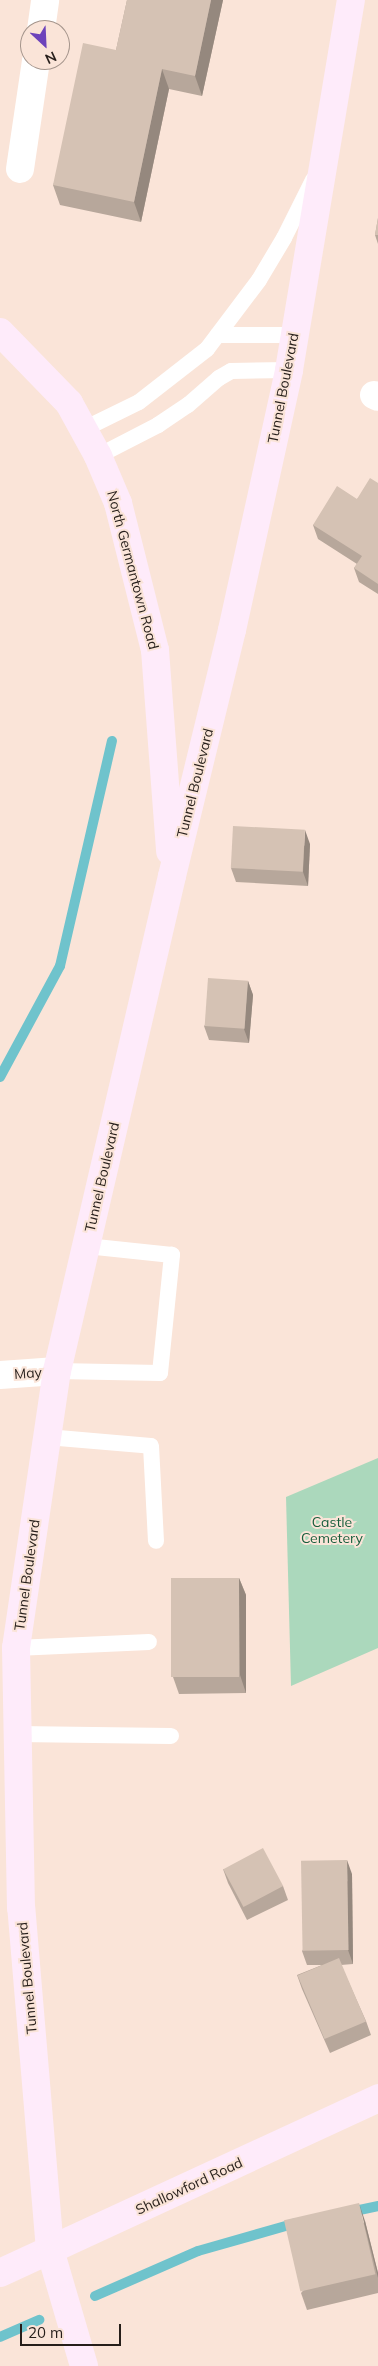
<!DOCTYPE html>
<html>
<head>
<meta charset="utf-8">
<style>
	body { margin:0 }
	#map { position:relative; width:378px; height:2366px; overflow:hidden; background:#fae4d8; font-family:Mulish,sans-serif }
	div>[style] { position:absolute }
	.green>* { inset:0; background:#abd8bc }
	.stream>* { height:10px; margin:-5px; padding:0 5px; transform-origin:5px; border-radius:5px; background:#6fc3cc }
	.lane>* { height:16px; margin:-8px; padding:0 8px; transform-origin:8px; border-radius:8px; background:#fff }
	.street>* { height:28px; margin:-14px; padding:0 14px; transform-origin:14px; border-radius:14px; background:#fff }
	.secondary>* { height:28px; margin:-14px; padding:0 14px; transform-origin:14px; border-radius:14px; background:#feebfa }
	.wall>* { inset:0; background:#b7a79b }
	.shaded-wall>* { inset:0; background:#95887e }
	.building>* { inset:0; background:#d5c2b4; transform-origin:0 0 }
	span { translate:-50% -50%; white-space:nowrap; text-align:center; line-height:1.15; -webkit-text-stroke:4px #fae4d8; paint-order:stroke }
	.street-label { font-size:14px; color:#261e1a }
	.park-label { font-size:14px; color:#175e3c }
	.north { position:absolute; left:20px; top:20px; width:50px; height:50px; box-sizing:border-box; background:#fae4d8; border:1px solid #a5958c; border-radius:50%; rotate:155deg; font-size:14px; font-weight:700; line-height:20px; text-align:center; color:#261e1a }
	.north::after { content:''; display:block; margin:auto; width:18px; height:22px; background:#6d43bb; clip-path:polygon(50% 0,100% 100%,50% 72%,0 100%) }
	.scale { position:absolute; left:20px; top:2324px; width:101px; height:22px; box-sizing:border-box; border:2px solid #261e1a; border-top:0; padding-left:6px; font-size:15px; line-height:18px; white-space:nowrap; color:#261e1a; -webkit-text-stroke:4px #fae4d8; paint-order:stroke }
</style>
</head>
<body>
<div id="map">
	<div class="green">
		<div style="clip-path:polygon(378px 1458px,378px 1648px,291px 1686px,286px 1497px)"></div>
	</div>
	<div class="stream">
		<div style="left:0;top:1077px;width:126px;rotate:-61.6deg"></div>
		<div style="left:60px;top:966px;width:231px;rotate:-77deg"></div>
		<div style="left:350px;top:2212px;width:29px;rotate:-12deg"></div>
		<div style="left:95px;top:2296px;width:112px;rotate:-23.6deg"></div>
		<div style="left:198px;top:2251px;width:102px;rotate:-15.9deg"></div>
		<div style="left:0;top:2337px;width:43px;rotate:-23.6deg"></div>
	</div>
	<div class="lane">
		<div style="left:218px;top:335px;width:76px"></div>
		<div style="left:84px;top:429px;width:61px;rotate:-26.1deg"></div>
		<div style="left:139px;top:402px;width:86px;rotate:-37.9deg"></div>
		<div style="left:207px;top:349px;width:86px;rotate:-53deg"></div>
		<div style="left:259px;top:280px;width:49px;rotate:-59.2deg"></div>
		<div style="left:284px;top:238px;width:65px;rotate:-63.4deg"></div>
		<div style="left:98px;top:456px;width:68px;rotate:-27.3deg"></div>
		<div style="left:158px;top:425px;width:36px;rotate:-34deg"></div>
		<div style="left:188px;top:405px;width:41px;rotate:-41.1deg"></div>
		<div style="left:219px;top:378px;width:14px;rotate:-30deg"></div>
		<div style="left:231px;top:371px;width:58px;rotate:-1deg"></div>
		<div style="left:57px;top:1371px;width:103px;rotate:1.1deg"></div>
		<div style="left:160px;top:1373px;width:119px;rotate:-84.2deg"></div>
		<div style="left:172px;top:1255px;width:86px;rotate:-174deg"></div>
		<div style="left:47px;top:1437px;width:104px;rotate:4.9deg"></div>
		<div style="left:151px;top:1446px;width:95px;rotate:87deg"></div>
		<div style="left:16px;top:1648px;width:133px;rotate:-2.6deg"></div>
		<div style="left:17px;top:1734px;width:154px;rotate:0.7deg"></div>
	</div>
	<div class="street">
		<div style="left:41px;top:30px;width:30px;rotate:-82deg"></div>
		<div style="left:20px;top:169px;width:110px;rotate:-81.6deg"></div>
		<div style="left:374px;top:395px;width:4px;rotate:27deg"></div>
		<div style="left:0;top:1375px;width:57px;rotate:-4deg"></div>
	</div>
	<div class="secondary">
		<div style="left:0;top:332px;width:99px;rotate:45.8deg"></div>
		<div style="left:69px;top:403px;width:60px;rotate:61.3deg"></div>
		<div style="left:98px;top:456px;width:51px;rotate:66.9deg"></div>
		<div style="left:118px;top:503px;width:152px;rotate:75.9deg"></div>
		<div style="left:155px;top:650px;width:202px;rotate:85.7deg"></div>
		<div style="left:0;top:2273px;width:417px;rotate:-24.8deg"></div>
		<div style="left:84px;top:2366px;width:121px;rotate:-106.3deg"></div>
		<div style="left:50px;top:2250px;width:343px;rotate:-94.8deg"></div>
		<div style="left:21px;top:1908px;width:260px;rotate:-91.1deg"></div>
		<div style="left:16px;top:1648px;width:280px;rotate:-81.6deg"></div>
		<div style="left:57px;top:1371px;width:508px;rotate:-76.92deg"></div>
		<div style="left:172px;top:876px;width:253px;rotate:-76.3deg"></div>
		<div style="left:232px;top:630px;width:266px;rotate:-77.6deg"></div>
		<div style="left:289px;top:370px;width:375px;rotate:-80.5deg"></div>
	</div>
	<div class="wall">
		<div style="clip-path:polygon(127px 0,223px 0,202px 96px,169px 89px,141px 222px,60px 205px,53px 185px,116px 50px)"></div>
		<div style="clip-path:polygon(378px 218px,378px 244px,375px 235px)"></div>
		<div style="clip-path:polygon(378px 483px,378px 594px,359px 582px,354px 568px,357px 564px,318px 539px,313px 525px,357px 499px)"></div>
		<div style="clip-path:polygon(310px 844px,308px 886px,236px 882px,231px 868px)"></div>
		<div style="clip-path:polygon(248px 981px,253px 995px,249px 1043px,209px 1040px,204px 1026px)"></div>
		<div style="clip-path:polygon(239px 1578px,246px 1595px,246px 1693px,179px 1694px,173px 1677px)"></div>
		<div style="clip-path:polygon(223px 1869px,283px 1886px,288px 1900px,247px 1920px,228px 1883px)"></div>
		<div style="clip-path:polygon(352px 1874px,353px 1964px,341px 1965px,366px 2021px,371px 2035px,330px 2053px,302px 1989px,297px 1975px,322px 1965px,307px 1965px,302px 1951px)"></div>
		<div style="clip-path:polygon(365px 2221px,378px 2273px,378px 2293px,307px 2310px,301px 2293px)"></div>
	</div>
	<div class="shaded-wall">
		<div style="clip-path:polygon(211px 0,223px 0,202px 96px,195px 76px)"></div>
		<div style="clip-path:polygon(162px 69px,169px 89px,141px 222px,134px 202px)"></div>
		<div style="clip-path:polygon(305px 830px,310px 844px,308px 886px,303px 872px)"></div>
		<div style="clip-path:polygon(248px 981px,253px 995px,249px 1043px,244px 1029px)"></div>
		<div style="clip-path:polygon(239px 1578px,246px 1595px,246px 1693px,240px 1675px)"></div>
		<div style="clip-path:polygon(347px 1860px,352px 1874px,353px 1964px,348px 1950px)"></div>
		<div style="clip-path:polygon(359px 2203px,365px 2221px,378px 2273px,378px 2278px)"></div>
	</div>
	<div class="building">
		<div style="clip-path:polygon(127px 0,211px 0,195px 76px,162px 69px,134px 202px,53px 185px,83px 43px,116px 50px)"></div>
		<div style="clip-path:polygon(378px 218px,378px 235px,375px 235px)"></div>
		<div style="clip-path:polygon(370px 478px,378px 483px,378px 584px,354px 568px,362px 556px,313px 525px,337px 486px,357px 499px)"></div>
		<div style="left:233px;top:826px;width:72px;height:42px;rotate:3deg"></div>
		<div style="left:208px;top:978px;width:40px;height:48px;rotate:4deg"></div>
		<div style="left:171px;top:1578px;width:68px;height:99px"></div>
		<div style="left:263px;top:1848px;width:43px;height:45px;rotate:62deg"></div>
		<div style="left:347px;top:1860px;width:90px;height:46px;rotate:89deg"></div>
		<div style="left:339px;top:1958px;width:69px;height:45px;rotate:67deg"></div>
		<div style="left:359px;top:2203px;width:73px;height:77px;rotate:77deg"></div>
	</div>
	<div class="street-label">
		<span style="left:283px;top:388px;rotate:-79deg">Tunnel Boulevard</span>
		<span style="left:133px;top:570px;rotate:75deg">North Germantown Road</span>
		<span style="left:195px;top:783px;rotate:-76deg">Tunnel Boulevard</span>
		<span style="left:102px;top:1177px;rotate:-77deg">Tunnel Boulevard</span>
		<span style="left:28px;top:1373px;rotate:-4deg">May</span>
		<span style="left:27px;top:1575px;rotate:-82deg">Tunnel Boulevard</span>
		<span style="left:27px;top:1978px;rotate:-95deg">Tunnel Boulevard</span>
		<span style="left:189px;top:2186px;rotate:-25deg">Shallowford Road</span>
	</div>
	<div class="park-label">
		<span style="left:332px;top:1530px">Castle<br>Cemetery</span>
	</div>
	<div class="north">N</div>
	<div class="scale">20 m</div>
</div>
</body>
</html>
